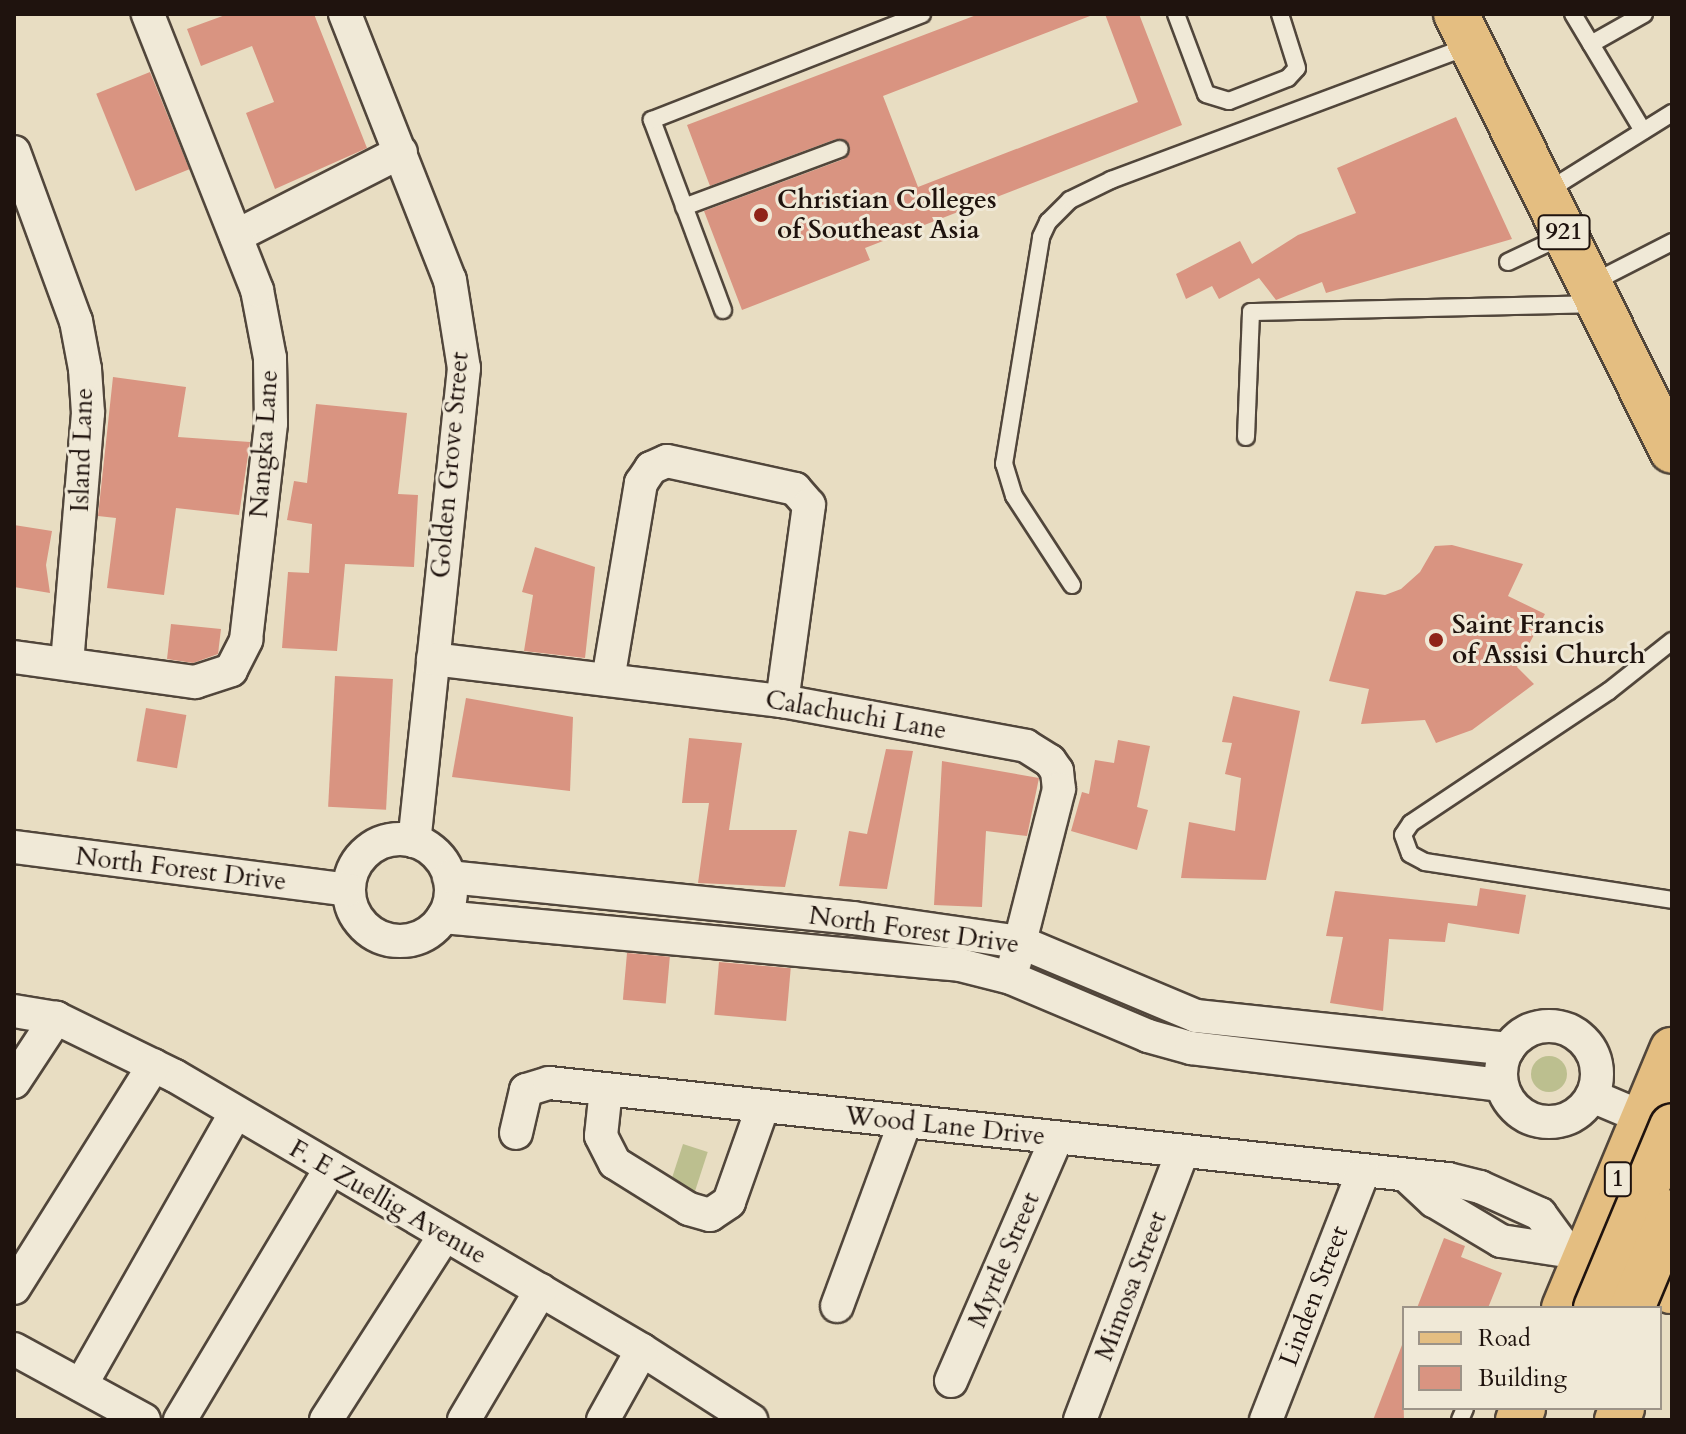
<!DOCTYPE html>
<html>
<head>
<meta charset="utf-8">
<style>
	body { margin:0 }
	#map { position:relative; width:1686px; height:1434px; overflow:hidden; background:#e8ddc2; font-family:Cardo,serif }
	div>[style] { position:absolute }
	.green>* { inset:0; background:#bcbf8f; transform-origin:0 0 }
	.round { border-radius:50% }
	.building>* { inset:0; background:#d99481; transform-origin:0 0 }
	.roads { filter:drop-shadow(2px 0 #51463b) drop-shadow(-2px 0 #51463b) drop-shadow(0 2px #51463b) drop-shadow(0 -2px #51463b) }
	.lane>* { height:16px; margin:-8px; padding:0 8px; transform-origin:8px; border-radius:8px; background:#f0e9d7 }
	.street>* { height:32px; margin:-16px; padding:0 16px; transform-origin:16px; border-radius:16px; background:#f0e9d7 }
	.street>.ring { margin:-16px; padding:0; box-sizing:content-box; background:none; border:32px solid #f0e9d7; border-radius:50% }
	.primary>* { height:44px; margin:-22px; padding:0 22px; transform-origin:22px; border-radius:22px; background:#e4be81 }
	.highway>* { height:44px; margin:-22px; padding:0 22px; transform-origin:22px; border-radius:22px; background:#e4be81 }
	.bridges { filter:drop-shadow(2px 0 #1f130e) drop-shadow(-2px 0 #1f130e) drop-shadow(0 2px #1f130e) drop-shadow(0 -2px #1f130e) }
	.highway-bridge>* { height:44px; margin:-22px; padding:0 22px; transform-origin:22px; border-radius:22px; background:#e4be81 }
	.dots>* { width:22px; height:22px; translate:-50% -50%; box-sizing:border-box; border:4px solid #f0e9d7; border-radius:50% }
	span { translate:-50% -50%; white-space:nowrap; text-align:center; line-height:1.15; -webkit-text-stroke:6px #f0e9d7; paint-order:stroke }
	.shield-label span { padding:2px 6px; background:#f0e9d7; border:2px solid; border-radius:6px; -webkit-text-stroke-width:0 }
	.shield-label { font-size:24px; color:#1f130e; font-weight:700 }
	.poi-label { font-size:26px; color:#1f130e; font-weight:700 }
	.left { translate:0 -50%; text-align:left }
	.street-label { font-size:26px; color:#1f130e }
	.frame { position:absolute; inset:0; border:16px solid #1f130e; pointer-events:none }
	.legend { position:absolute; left:1402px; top:1306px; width:260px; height:104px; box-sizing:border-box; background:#f0e9d7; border:2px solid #9c9387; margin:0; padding:10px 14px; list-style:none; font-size:24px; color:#1f130e }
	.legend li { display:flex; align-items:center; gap:16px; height:40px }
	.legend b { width:40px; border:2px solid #9c9387 }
</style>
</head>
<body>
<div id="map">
	<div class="green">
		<div class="round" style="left:1531px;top:1056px;width:36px;height:36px"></div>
		<div style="left:683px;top:1144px;width:26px;height:43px;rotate:18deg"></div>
	</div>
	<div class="building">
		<div style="clip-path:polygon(228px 14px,314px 14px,367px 148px,275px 189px,246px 113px,274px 102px,252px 46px,201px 66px,187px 29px)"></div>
		<div style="clip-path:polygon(979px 14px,1090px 16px,883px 96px,918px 187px,1138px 102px,1105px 14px,1139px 14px,1182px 125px,865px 248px,870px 260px,742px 310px,704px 211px,844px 159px,850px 146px,836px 139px,710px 186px,687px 125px)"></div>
		<div style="left:150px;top:72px;width:105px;height:58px;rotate:68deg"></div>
		<div style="clip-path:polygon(1456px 117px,1512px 239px,1326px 293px,1322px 282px,1276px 300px,1259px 278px,1219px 299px,1212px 286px,1186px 299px,1176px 274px,1240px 241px,1252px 264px,1298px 235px,1356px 213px,1337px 168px)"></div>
		<div style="clip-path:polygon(113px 377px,186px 387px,178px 437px,250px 442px,239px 515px,176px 508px,164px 595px,107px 588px,116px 518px,98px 516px)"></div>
		<div style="clip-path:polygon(316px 404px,407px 413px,398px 494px,418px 495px,414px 567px,345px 564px,337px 651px,282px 648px,288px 572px,309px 573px,312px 524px,287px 520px,294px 481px,307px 483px)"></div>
		<div style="clip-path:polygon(14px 525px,52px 531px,46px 565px,50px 593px,14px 587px)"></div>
		<div style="clip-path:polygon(1452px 545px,1523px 564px,1508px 596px,1545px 614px,1517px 667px,1534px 684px,1472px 730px,1436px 743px,1425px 720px,1361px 724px,1369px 689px,1329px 681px,1356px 591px,1385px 595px,1401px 589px,1420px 572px,1435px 546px)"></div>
		<div style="clip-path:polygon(535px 547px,595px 567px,585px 658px,524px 651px,533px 595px,522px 592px)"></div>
		<div style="clip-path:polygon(171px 624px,221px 629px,218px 654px,193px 663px,167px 659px)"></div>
		<div style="left:335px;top:676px;width:58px;height:131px;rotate:3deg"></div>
		<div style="clip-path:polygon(1233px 696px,1300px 711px,1266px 880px,1181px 878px,1189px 822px,1235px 831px,1241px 778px,1225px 774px,1232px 743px,1222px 742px)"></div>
		<div style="clip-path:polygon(466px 698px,573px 717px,570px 791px,452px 777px)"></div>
		<div style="left:146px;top:708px;width:41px;height:54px;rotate:10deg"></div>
		<div style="clip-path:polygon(689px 738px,742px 743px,729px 830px,797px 830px,785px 887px,698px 883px,709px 803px,682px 803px)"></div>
		<div style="clip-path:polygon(1118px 740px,1150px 746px,1137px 807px,1148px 810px,1137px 850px,1071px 831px,1082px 792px,1089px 794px,1095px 760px,1114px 763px)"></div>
		<div style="clip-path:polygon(886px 749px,913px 751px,887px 889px,839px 886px,849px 831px,867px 834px)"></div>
		<div style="clip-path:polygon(942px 761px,1039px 778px,1027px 836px,986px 831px,982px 907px,934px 905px)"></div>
		<div style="clip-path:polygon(1480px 888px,1526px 895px,1519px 934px,1448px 923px,1445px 942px,1389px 939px,1383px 1011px,1330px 1003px,1343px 937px,1326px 936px,1335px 891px,1477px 906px)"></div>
		<div style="left:627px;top:953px;width:43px;height:47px;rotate:5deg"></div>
		<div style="left:719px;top:962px;width:72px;height:53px;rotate:5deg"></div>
		<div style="clip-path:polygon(1444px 1238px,1465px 1246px,1461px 1257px,1502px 1273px,1488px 1308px,1417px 1308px)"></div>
		<div style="clip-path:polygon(1402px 1345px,1404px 1420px,1373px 1420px)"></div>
	</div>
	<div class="roads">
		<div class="lane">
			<div style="left:1176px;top:14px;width:85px;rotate:69.4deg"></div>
			<div style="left:1206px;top:94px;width:24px;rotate:17deg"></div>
			<div style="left:1229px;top:101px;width:63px;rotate:-21.3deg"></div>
			<div style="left:1288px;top:78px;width:13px;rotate:-48deg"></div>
			<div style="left:1297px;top:68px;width:57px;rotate:-107.5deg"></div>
			<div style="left:1573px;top:14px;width:136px;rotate:59.1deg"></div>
			<div style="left:1591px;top:44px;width:61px;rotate:-29.5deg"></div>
			<div style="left:1544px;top:193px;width:151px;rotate:-32deg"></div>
			<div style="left:684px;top:207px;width:166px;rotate:-20.4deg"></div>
			<div style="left:1508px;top:262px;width:63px;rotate:-25.3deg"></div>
			<div style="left:1592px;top:283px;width:90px;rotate:-27.1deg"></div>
			<div style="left:723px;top:310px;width:203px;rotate:-110.5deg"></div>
			<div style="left:652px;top:120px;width:290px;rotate:-21.4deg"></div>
			<div style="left:1246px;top:437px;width:125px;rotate:-87.7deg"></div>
			<div style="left:1251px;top:312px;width:342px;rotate:-1.3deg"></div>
			<div style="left:1072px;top:585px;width:106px;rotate:-123.1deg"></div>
			<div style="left:1014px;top:496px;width:34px;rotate:-107deg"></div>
			<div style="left:1004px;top:464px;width:230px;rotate:-80.7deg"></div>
			<div style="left:1041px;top:237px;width:17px;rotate:-65deg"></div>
			<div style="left:1048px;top:222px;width:31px;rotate:-45deg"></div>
			<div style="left:1070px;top:200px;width:46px;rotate:-26deg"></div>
			<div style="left:1111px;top:180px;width:383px;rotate:-20.5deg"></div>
			<div style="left:1672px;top:641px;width:80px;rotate:141.6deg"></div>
			<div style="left:1609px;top:691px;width:238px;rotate:146.3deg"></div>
			<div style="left:1411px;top:823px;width:14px;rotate:124deg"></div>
			<div style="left:1403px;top:835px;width:20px;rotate:70deg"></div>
			<div style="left:1410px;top:854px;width:17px;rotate:28deg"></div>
			<div style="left:1425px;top:862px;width:250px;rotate:8.7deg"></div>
			<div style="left:1460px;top:1420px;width:13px;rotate:-67deg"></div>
		</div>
		<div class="street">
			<div style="left:345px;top:14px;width:286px;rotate:68.5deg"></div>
			<div style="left:450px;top:280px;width:89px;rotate:81deg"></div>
			<div style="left:464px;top:368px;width:476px;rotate:96deg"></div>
			<div style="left:14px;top:152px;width:180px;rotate:69.9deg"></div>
			<div style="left:76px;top:321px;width:49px;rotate:79.4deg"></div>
			<div style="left:85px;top:369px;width:44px;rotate:86.1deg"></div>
			<div style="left:88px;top:413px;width:251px;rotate:94.8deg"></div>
			<div style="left:236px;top:236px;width:185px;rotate:-27deg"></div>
			<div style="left:14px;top:657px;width:183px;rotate:7.9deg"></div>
			<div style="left:195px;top:682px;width:38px;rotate:-18deg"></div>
			<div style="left:231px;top:670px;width:34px;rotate:-63deg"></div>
			<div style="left:246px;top:640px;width:218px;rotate:-83.4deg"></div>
			<div style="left:271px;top:423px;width:65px;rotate:-90.9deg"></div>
			<div style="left:270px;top:358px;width:69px;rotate:-100.8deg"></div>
			<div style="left:257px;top:290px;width:297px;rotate:-111.6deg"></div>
			<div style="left:433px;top:659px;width:352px;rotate:6.9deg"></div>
			<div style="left:782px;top:701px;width:248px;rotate:10.4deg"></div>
			<div style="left:1026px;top:746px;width:28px;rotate:32deg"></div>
			<div style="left:1050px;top:761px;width:12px;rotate:55deg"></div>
			<div style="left:1057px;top:771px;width:18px;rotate:84deg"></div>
			<div style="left:1059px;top:789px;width:179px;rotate:104.3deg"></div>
			<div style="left:608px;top:680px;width:200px;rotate:-80.5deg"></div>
			<div style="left:641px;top:483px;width:18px;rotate:-56deg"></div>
			<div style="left:651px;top:468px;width:17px;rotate:-24deg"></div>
			<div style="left:667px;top:461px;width:131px;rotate:12.3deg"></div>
			<div style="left:795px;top:489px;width:21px;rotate:49deg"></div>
			<div style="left:809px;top:505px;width:198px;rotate:97.8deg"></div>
			<div class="ring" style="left:349px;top:839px;width:70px;height:70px"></div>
			<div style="left:14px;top:847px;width:337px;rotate:7.3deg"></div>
			<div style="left:449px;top:877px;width:406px;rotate:5.8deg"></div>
			<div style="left:853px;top:918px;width:169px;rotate:8.2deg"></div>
			<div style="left:1020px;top:942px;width:191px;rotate:22.8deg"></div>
			<div style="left:1196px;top:1016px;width:314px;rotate:6deg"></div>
			<div style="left:443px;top:917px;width:519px;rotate:5.3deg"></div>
			<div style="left:960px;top:965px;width:53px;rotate:14.3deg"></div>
			<div style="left:1011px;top:978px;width:149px;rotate:22.9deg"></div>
			<div style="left:1148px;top:1036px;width:45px;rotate:15.6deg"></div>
			<div style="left:1191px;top:1048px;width:313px;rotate:6.8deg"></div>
			<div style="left:14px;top:1011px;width:43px;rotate:9.5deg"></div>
			<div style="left:56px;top:1018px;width:132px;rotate:26deg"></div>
			<div style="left:175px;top:1076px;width:541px;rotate:30.4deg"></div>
			<div style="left:642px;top:1350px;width:130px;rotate:32.7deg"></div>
			<div class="ring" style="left:1501px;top:1026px;width:64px;height:64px"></div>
			<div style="left:14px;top:1082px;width:77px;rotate:-56.7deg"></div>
			<div style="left:606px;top:1089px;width:47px;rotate:96.1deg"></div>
			<div style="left:601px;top:1136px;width:30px;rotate:63deg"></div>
			<div style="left:615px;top:1163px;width:87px;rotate:31.9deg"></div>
			<div style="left:689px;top:1209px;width:22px;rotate:16deg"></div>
			<div style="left:710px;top:1215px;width:23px;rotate:-34deg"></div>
			<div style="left:729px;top:1202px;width:102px;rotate:-70.5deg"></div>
			<div style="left:1592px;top:1096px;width:56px;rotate:22.9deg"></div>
			<div style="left:516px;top:1133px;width:44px;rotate:-76.9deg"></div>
			<div style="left:526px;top:1090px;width:24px;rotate:-17deg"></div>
			<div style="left:549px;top:1083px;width:904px;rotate:6.1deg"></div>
			<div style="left:1448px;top:1179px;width:33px;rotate:14deg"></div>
			<div style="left:1480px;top:1187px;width:66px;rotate:24.2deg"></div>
			<div style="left:1540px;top:1214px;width:42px;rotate:53.7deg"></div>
			<div style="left:1409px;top:1178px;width:34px;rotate:43deg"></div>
			<div style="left:1434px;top:1201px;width:78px;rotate:30.8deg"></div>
			<div style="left:1501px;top:1241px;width:79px;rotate:8.7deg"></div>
			<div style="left:14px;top:1288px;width:263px;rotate:-57.9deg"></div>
			<div style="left:837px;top:1306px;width:196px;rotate:-69.7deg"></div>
			<div style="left:14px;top:1349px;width:148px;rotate:28.6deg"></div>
			<div style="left:951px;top:1381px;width:264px;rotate:-66.5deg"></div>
			<div style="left:81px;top:1385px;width:312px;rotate:-60.4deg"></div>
			<div style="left:180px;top:1420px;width:294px;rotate:-59.1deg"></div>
			<div style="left:326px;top:1420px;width:219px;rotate:-57.3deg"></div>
			<div style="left:464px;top:1420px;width:151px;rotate:-59.4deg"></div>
			<div style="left:603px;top:1420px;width:80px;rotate:-60.9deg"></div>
			<div style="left:1080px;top:1420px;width:286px;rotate:-69.1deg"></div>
			<div style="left:1266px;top:1420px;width:265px;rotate:-68.6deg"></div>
		</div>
		<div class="primary">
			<div style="left:1456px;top:14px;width:487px;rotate:63.7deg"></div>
		</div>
		<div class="highway">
			<div style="left:1610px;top:1266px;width:66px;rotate:22.3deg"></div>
			<div style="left:1564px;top:1308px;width:280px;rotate:-67.3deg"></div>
			<div style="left:1518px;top:1420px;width:13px;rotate:-67deg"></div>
			<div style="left:1617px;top:1420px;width:13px;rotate:-67deg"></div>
		</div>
	</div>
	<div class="bridges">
		<div class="highway-bridge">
			<div style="left:1596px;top:1308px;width:197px;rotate:-67.3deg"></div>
			<div style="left:1632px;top:1308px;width:104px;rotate:-67.4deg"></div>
		</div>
	</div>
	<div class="dots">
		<div style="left:761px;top:215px;background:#8f2418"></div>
		<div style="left:1436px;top:640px;background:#8f2418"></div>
	</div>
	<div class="shield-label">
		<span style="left:1564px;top:232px">921</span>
		<span style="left:1618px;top:1179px">1</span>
	</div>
	<div class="poi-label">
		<span class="left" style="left:777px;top:215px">Christian Colleges<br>of Southeast Asia</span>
		<span class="left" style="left:1452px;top:640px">Saint Francis<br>of Assisi Church</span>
	</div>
	<div class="street-label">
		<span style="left:264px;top:444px;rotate:-86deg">Nangka Lane</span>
		<span style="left:82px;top:450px;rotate:-88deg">Island Lane</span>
		<span style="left:450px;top:465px;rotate:-85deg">Golden Grove Street</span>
		<span style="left:856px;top:715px;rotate:10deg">Calachuchi Lane</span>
		<span style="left:181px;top:869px;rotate:7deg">North Forest Drive</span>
		<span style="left:914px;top:930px;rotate:8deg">North Forest Drive</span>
		<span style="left:945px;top:1126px;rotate:6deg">Wood Lane Drive</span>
		<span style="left:388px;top:1202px;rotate:30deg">F. E Zuellig Avenue</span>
		<span style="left:1004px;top:1260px;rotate:-67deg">Myrtle Street</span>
		<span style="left:1131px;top:1286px;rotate:-69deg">Mimosa Street</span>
		<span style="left:1314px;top:1296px;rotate:-69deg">Linden Street</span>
	</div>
	<div class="frame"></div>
	<ul class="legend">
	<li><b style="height:10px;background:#e4be81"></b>Road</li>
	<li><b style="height:22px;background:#d99481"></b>Building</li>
	</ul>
</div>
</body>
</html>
